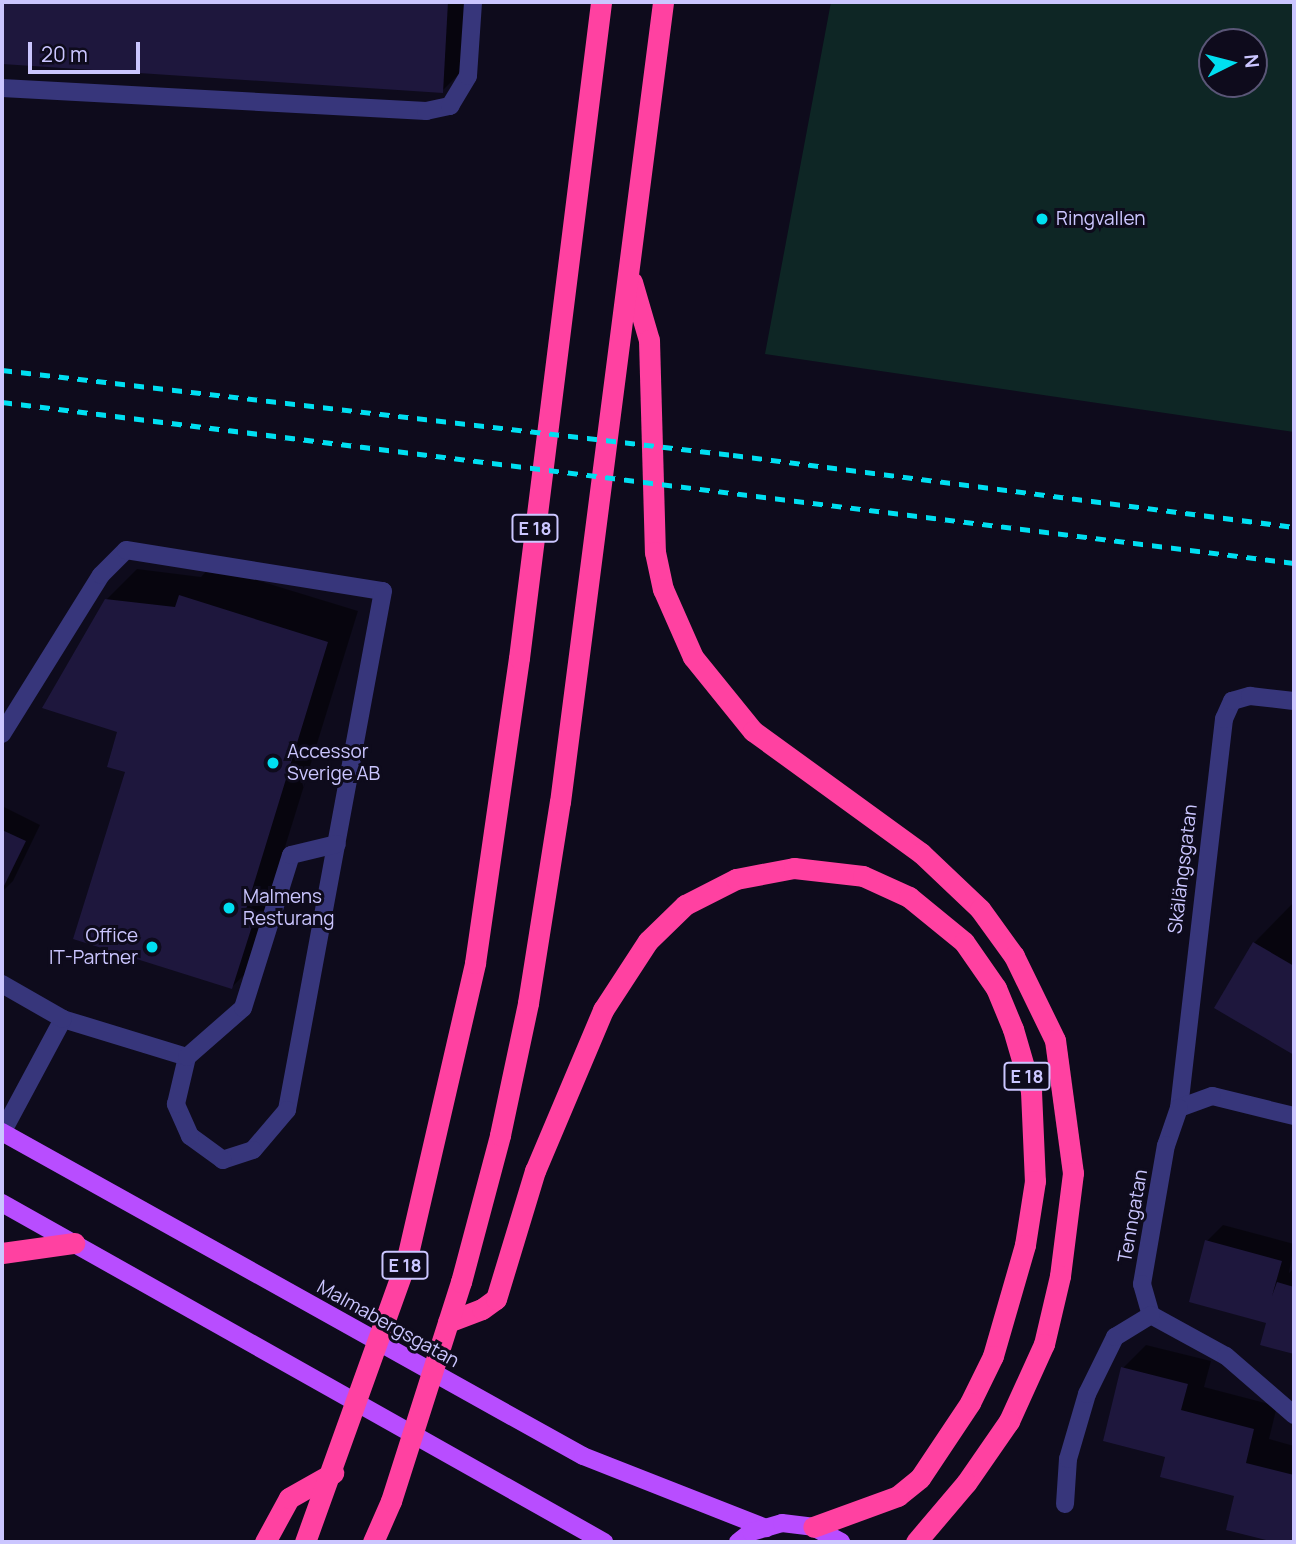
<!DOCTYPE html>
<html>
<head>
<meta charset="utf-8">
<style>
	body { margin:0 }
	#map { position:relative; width:1296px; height:1544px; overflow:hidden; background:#0e0b1c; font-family:Manrope,sans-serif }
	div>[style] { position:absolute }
	.green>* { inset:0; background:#0e2625 }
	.shadow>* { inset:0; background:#0007 }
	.building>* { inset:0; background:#1e173d }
	.minor>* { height:18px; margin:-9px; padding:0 9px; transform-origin:9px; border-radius:9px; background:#37367b }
	.major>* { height:18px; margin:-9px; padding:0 9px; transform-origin:9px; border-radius:9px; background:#b84dff }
	.highway>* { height:21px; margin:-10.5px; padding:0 10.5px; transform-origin:10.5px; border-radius:10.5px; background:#ff41a1 }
	.rail>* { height:5px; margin-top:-2.5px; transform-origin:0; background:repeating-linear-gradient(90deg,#00dff1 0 10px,transparent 0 19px) }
	.dots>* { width:19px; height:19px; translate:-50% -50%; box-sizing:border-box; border:4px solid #0e0b1c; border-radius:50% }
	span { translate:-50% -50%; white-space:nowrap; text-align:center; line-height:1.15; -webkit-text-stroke:6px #0e0b1c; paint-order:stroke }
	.shield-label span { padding:2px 5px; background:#0e0b1c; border:2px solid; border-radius:5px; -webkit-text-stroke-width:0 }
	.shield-label { font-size:18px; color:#cbc6ff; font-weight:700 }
	.poi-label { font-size:19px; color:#cbc6ff }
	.left { translate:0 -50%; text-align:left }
	.right { translate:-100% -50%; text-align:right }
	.street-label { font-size:19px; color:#cbc6ff }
	.frame { position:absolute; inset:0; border:4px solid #cbc6ff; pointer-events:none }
	.north { position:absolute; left:1198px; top:28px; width:70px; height:70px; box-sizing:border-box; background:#0e0b1c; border:2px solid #5a5677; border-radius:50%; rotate:84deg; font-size:19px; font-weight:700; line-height:28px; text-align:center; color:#cbc6ff }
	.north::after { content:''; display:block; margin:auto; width:24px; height:32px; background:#00dff1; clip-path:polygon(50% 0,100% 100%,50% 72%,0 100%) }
	.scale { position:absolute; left:28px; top:42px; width:112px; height:32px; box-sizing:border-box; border:4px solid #cbc6ff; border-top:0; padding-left:9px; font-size:21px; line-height:24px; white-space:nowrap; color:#cbc6ff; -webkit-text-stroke:5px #0e0b1c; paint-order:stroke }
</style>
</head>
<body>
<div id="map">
	<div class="green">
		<div style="clip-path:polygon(evenodd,831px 2px,1294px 2px,1294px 432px,765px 354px,831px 2px,1212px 42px,1254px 42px,1254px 84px,1212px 84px,1212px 42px)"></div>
	</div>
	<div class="shadow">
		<div style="clip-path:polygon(2px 2px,476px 2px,473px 60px,442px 91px,2px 63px)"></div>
		<div style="clip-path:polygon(211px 566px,358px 611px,273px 886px,263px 956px,232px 987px,127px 771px,106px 600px,137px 569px,201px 577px)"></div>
		<div style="clip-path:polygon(2px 806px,40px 825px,13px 881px,2px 892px)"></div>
		<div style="clip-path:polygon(1294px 902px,1294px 1053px,1216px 1007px,1254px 943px)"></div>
		<div style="clip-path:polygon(1223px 1225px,1294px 1244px,1289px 1273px,1294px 1268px,1294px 1352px,1262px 1344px,1270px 1316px,1207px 1241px)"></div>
		<div style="clip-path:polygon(1146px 1345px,1211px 1361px,1204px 1387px,1277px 1406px,1269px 1439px,1294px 1446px,1294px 1542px,1228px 1528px,1236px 1495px,1167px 1456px,1123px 1368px)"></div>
	</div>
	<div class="building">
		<div style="clip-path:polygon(2px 2px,448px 2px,443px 93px,2px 64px)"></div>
		<div style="clip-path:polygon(179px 595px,328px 642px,244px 916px,254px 920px,232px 989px,73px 939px,125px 772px,107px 767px,117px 732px,42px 708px,105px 599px,175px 607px)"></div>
		<div style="clip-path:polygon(2px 830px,26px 841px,2px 890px)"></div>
		<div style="clip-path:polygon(1253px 942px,1294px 966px,1294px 1055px,1214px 1008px)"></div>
		<div style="clip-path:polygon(1205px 1240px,1282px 1261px,1272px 1296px,1277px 1282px,1294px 1287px,1294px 1354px,1260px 1345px,1266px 1323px,1189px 1302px)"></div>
		<div style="clip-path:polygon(1121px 1367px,1188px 1384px,1181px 1410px,1254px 1429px,1246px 1463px,1294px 1475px,1294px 1542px,1274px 1542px,1226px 1530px,1234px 1496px,1160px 1477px,1165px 1457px,1103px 1441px)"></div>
	</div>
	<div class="minor">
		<div style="left:2px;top:88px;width:425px;rotate:3.1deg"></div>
		<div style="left:426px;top:111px;width:25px;rotate:-12deg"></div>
		<div style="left:450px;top:106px;width:35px;rotate:-59deg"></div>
		<div style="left:468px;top:76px;width:74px;rotate:-86.1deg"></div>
		<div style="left:2px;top:734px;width:187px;rotate:-58.1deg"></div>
		<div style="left:101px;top:575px;width:35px;rotate:-45deg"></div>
		<div style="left:126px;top:550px;width:260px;rotate:9.1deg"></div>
		<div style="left:383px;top:591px;width:528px;rotate:100.48deg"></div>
		<div style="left:287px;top:1110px;width:52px;rotate:130.4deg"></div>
		<div style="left:253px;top:1150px;width:32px;rotate:162deg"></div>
		<div style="left:223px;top:1160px;width:41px;rotate:-144deg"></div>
		<div style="left:190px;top:1136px;width:35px;rotate:-114deg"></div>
		<div style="left:176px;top:1104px;width:48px;rotate:-76.8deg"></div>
		<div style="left:187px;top:1057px;width:130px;rotate:-163deg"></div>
		<div style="left:63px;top:1019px;width:129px;rotate:118.2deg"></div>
		<div style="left:2px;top:984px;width:70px;rotate:29.8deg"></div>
		<div style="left:187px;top:1057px;width:74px;rotate:-41.2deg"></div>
		<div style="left:243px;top:1008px;width:160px;rotate:-72.6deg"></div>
		<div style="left:291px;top:855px;width:47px;rotate:-13.4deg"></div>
		<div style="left:1179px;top:1108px;width:392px;rotate:-83.4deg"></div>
		<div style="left:1224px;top:719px;width:20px;rotate:-66deg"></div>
		<div style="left:1232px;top:701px;width:19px;rotate:-16deg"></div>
		<div style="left:1250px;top:696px;width:44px;rotate:6.5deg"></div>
		<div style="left:1294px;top:1116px;width:84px;rotate:-166.3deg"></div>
		<div style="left:1212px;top:1096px;width:35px;rotate:160deg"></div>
		<div style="left:1179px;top:1108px;width:39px;rotate:109deg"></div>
		<div style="left:1166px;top:1145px;width:141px;rotate:99.8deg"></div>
		<div style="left:1142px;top:1284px;width:32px;rotate:74deg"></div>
		<div style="left:1151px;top:1315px;width:85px;rotate:28.7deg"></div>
		<div style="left:1226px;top:1356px;width:90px;rotate:40.9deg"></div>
		<div style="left:1065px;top:1504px;width:45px;rotate:-86.2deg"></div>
		<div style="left:1068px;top:1459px;width:68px;rotate:-73.7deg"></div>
		<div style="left:1087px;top:1394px;width:64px;rotate:-63.8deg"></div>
		<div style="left:1115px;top:1337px;width:42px;rotate:-31.4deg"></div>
	</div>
	<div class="major">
		<div style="left:2px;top:1132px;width:665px;rotate:29.15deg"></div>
		<div style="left:583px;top:1456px;width:197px;rotate:21.5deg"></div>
		<div style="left:2px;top:1203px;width:691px;rotate:29.38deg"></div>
		<div style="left:738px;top:1542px;width:16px;rotate:-38deg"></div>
		<div style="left:751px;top:1532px;width:32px;rotate:-16deg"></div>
		<div style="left:782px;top:1523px;width:31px;rotate:7deg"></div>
		<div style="left:813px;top:1527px;width:32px;rotate:28deg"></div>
	</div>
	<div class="highway">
		<div style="left:632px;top:282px;width:60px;rotate:73.7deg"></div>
		<div style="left:649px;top:340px;width:212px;rotate:88.4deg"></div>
		<div style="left:655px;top:552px;width:38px;rotate:78deg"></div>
		<div style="left:663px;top:589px;width:74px;rotate:66.2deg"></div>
		<div style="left:693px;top:657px;width:95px;rotate:51deg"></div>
		<div style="left:753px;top:731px;width:208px;rotate:36deg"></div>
		<div style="left:921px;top:853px;width:81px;rotate:43.5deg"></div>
		<div style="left:980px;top:909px;width:58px;rotate:54.1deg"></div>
		<div style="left:1014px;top:956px;width:93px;rotate:64deg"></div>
		<div style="left:1055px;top:1040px;width:134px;rotate:82.3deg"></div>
		<div style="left:1073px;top:1173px;width:104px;rotate:97.2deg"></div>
		<div style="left:1060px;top:1276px;width:70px;rotate:103.2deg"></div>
		<div style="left:1044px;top:1344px;width:85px;rotate:114.4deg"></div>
		<div style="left:1009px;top:1421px;width:75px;rotate:124.7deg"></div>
		<div style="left:966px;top:1483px;width:77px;rotate:130.3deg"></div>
		<div style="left:2px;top:1253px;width:73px;rotate:-7.9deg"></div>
		<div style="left:448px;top:1322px;width:36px;rotate:-21deg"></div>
		<div style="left:482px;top:1309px;width:17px;rotate:-36deg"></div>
		<div style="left:496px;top:1299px;width:134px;rotate:-73.1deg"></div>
		<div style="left:535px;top:1171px;width:175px;rotate:-67.1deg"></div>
		<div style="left:603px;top:1010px;width:82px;rotate:-56.9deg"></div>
		<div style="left:648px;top:941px;width:52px;rotate:-44.2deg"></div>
		<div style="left:685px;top:905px;width:57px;rotate:-27deg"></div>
		<div style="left:736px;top:879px;width:59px;rotate:-10.7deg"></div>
		<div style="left:794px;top:868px;width:69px;rotate:6.6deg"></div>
		<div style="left:863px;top:876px;width:51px;rotate:24.5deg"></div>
		<div style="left:909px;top:897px;width:71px;rotate:39.3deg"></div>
		<div style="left:964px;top:942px;width:56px;rotate:55.2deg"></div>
		<div style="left:996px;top:988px;width:44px;rotate:67.5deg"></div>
		<div style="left:1013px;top:1029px;width:65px;rotate:73.8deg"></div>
		<div style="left:1031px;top:1091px;width:90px;rotate:87.5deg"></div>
		<div style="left:1035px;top:1181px;width:65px;rotate:98.9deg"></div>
		<div style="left:1025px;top:1245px;width:116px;rotate:106.1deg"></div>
		<div style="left:993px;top:1356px;width:52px;rotate:116.1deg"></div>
		<div style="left:970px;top:1403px;width:90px;rotate:123.7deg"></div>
		<div style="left:920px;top:1478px;width:28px;rotate:141deg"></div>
		<div style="left:898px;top:1496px;width:90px;rotate:160deg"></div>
		<div style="left:265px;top:1542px;width:50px;rotate:-61.4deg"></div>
		<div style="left:289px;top:1498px;width:51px;rotate:-29.6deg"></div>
		<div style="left:305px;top:1542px;width:302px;rotate:-70.2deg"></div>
		<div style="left:407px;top:1258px;width:303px;rotate:-77deg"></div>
		<div style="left:475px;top:963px;width:308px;rotate:-81.8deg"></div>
		<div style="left:519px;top:658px;width:661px;rotate:-82.87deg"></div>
		<div style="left:373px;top:1542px;width:45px;rotate:-66.3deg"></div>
		<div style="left:391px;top:1501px;width:230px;rotate:-72.3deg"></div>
		<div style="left:461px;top:1282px;width:152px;rotate:-75.1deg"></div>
		<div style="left:500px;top:1135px;width:135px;rotate:-78deg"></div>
		<div style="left:528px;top:1003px;width:204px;rotate:-81deg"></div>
		<div style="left:560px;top:802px;width:807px;rotate:-82.66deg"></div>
	</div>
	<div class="rail">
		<div style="left:2px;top:370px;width:736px;rotate:6.63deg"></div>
		<div style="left:733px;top:455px;width:566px;rotate:7.31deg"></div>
		<div style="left:2px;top:402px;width:1302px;rotate:7.1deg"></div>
	</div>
	<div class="dots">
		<div style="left:1042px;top:219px;background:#00dff1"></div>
		<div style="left:273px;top:763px;background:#00dff1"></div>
		<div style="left:229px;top:908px;background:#00dff1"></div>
		<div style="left:152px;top:947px;background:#00dff1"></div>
	</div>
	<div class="shield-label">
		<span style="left:535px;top:528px">E 18</span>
		<span style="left:1027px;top:1076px">E 18</span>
		<span style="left:405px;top:1265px">E 18</span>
	</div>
	<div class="poi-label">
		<span class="left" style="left:1056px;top:219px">Ringvallen</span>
		<span class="left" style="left:287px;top:763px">Accessor<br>Sverige AB</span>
		<span class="left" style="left:243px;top:908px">Malmens<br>Resturang</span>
		<span class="right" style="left:138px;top:947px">Office<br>IT-Partner</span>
	</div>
	<div class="street-label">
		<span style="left:1183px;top:869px;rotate:-83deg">Skälängsgatan</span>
		<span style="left:1133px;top:1216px;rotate:-80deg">Tenngatan</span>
		<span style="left:388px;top:1324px;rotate:29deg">Malmabergsgatan</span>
	</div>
	<div class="frame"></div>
	<div class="north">N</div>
	<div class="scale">20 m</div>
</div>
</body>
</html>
